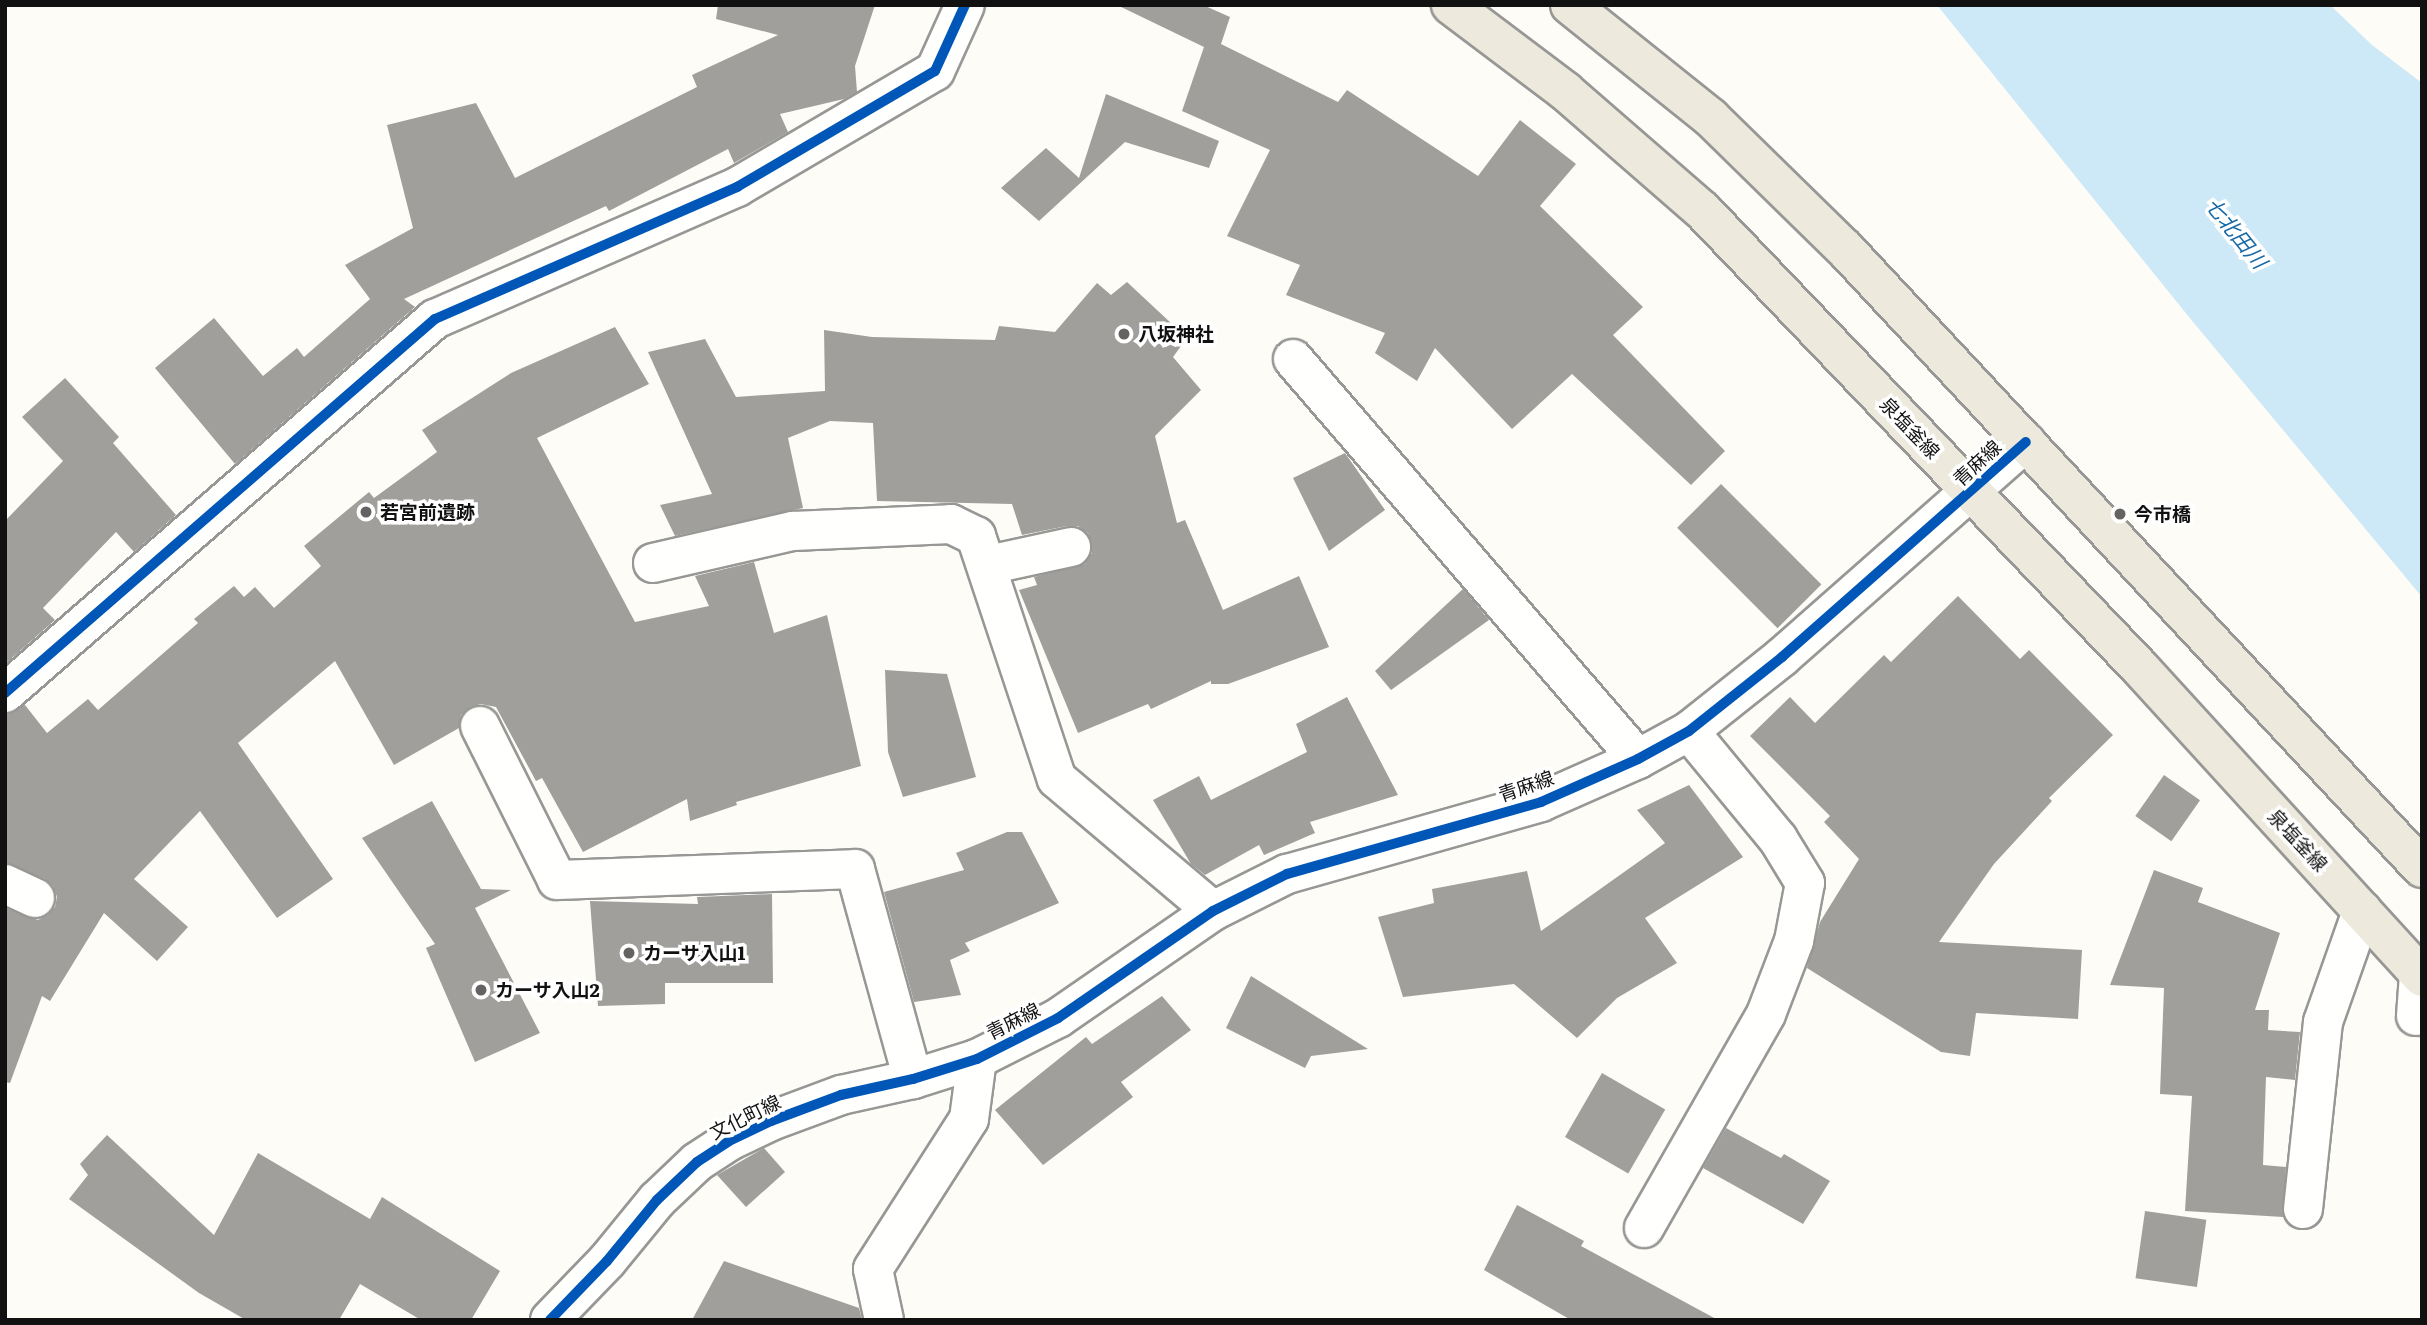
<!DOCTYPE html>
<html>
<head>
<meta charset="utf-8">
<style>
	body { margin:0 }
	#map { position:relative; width:2427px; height:1325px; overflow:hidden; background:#fdfcf7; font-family:Literata,"Noto Sans JP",serif }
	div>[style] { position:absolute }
	.water>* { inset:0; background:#cde8f7 }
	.building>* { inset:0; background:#a19f9c; transform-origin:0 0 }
	.roads { filter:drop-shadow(2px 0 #979795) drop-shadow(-2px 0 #979795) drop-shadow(0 2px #979795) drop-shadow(0 -2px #979795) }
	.minor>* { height:38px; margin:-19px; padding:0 19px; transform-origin:19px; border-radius:19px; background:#fffffe }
	.major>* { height:38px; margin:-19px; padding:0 19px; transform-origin:19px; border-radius:19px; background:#ede9dc }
	.cycleway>* { height:10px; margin:-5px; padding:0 5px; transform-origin:5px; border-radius:5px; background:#0057b8 }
	.dots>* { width:19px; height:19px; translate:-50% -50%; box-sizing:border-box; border:4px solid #fff; border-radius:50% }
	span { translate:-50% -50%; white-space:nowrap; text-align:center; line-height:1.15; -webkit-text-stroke:7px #fff; paint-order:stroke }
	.poi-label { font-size:19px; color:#111; font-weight:700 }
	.left { translate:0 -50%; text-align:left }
	.street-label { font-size:19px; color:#111 }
	.water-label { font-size:21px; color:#1768a6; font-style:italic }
	.frame { position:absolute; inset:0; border:7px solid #111; pointer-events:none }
</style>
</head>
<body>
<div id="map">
	<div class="water">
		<div style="clip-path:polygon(1937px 5px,2330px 5px,2372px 45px,2422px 83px,2422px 597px,2189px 317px)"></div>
	</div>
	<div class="building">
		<div style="clip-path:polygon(718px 5px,875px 5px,855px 66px,857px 92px,844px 99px,780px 114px,788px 132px,734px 163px,728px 149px,609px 211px,606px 206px,404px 299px,415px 307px,235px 464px,155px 368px,214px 318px,263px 376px,297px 348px,304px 357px,370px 299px,345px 265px,413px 228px,387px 125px,476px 103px,515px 178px,697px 87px,692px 75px,778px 35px,716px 19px)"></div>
		<div style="clip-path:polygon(1117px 5px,1203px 5px,1230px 17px,1221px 44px,1338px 102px,1347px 90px,1478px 176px,1520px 120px,1576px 164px,1540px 206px,1643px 307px,1613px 335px,1725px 451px,1691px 485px,1572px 374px,1512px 429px,1435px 348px,1417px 381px,1375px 353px,1385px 333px,1286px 295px,1300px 265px,1227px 236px,1270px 150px,1182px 111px,1204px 47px)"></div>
		<div style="clip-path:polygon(1106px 94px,1219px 141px,1209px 168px,1125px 142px,1039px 221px,1001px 188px,1046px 148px,1079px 178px)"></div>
		<div style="clip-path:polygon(1127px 282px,1187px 338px,1173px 357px,1201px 390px,1155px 436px,1177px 523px,1185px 520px,1223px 610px,1299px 576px,1329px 647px,1228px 684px,1211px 684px,1211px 681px,1151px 709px,1148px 704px,1078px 733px,1019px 590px,1037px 585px,1034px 577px,1085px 564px,1092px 553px,1092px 543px,1088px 533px,1078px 526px,1067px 526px,1022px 535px,1012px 504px,877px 501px,873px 423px,830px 421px,788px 438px,803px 508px,675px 536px,660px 505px,712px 494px,648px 352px,705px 339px,736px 397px,825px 391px,824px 330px,872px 337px,995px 340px,999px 326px,1055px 332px,1097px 283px,1111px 295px)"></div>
		<div style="clip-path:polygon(615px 327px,649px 384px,537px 438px,635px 622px,709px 606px,695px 576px,754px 562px,774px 633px,827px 615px,861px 766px,736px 802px,737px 805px,690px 821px,687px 799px,583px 852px,542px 778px,536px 781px,496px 707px,481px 704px,470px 707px,461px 715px,459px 728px,394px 765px,335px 661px,238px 743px,333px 879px,277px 918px,200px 811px,134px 879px,188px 927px,157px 961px,104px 913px,50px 1001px,42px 996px,10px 1083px,5px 1082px,5px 908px,38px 920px,48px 915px,55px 907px,57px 897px,53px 886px,45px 879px,5px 863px,5px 714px,25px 705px,47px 733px,88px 699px,98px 710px,198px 623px,194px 619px,234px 586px,244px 597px,255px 587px,274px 608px,321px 566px,304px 546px,369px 492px,374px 498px,437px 452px,422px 430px,511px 373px)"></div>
		<div style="clip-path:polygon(65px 378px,119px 437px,113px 443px,176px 515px,134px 552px,116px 532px,43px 608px,55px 620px,5px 664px,5px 521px,63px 461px,22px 417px)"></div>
		<div style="clip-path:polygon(1345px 453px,1385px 510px,1329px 551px,1293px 478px)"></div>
		<div style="left:1721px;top:484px;width:142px;height:62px;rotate:45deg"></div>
		<div style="clip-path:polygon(1463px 589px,1489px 620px,1391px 690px,1375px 671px)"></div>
		<div style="clip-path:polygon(1958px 596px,2020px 659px,2029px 650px,2113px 735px,2049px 798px,2052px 801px,1994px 864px,1939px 942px,2082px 950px,2078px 1019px,1976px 1013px,1970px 1056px,1941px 1052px,1807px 968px,1820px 922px,1859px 859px,1824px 822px,1830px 816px,1750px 736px,1790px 697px,1815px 723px,1884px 655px,1891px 662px)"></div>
		<div style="clip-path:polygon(885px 670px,947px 674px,976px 777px,903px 797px,888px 752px)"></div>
		<div style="clip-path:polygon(1347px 697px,1398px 795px,1310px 822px,1315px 833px,1264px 855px,1259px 845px,1205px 875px,1191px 864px,1153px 800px,1199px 776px,1211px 800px,1307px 752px,1296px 724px)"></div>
		<div style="left:2164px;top:775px;width:44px;height:50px;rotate:35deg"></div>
		<div style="clip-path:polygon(1689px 785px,1743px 857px,1645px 918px,1677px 963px,1617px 998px,1577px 1038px,1514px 984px,1403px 997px,1378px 917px,1434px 903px,1432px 889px,1527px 871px,1541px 931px,1665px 843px,1637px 810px)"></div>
		<div style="clip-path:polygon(432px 801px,481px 889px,511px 890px,475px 908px,540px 1033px,475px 1062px,426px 948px,435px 944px,362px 838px)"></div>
		<div style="clip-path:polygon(1007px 832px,1022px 832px,1059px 903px,965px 943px,970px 951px,950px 960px,961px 995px,914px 1002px,884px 892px,964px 870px,956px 853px)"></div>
		<div style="clip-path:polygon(2154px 870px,2203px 888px,2198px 902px,2280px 933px,2255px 1010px,2269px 1010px,2268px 1030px,2300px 1032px,2295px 1080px,2266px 1077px,2263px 1165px,2286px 1167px,2283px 1217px,2185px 1211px,2192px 1096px,2160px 1094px,2164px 988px,2110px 985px)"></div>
		<div style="clip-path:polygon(772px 894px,773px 983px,665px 983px,665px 1004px,598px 1006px,590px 901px,698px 904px,697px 897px)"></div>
		<div style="clip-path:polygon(1251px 976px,1368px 1049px,1311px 1056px,1305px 1068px,1226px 1028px)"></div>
		<div style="clip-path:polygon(1162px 996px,1191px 1030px,1121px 1082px,1133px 1097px,1043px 1165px,995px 1110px,1086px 1037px,1092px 1044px)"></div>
		<div style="left:1602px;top:1073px;width:73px;height:74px;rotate:30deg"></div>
		<div style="clip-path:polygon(1726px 1128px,1781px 1158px,1784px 1154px,1830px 1181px,1803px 1224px,1703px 1168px)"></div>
		<div style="clip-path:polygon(107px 1135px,214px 1235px,258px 1153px,370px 1219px,382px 1197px,500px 1271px,471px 1320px,421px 1320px,360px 1284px,339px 1320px,246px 1320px,199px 1293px,69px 1199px,88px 1175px,80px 1164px)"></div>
		<div style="clip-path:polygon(764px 1148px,785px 1172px,746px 1207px,717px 1175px)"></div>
		<div style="clip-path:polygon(1517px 1205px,1584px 1241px,1581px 1246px,1718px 1320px,1571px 1320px,1484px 1270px)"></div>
		<div style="left:2145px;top:1211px;width:62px;height:68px;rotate:8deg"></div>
		<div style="clip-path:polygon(724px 1261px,859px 1308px,862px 1320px,692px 1320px)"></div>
	</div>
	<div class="roads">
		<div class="minor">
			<div style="left:1293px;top:359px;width:528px;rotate:49.22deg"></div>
			<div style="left:653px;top:563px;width:144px;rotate:-12.9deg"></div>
			<div style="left:793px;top:531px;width:158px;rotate:-2.5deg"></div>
			<div style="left:951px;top:524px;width:28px;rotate:26deg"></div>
			<div style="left:976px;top:536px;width:256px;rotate:71.6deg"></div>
			<div style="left:1057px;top:779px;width:204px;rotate:40.2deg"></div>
			<div style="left:988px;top:565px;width:85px;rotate:-12.2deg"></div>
			<div style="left:5px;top:693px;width:570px;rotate:-41.02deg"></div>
			<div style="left:435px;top:319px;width:330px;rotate:-23.6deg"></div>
			<div style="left:737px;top:187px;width:229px;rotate:-30.4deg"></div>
			<div style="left:935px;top:71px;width:72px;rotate:-65.6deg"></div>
			<div style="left:480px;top:726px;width:172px;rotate:63.4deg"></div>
			<div style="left:557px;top:880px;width:298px;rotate:-2.1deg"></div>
			<div style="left:855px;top:869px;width:218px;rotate:74.6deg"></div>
			<div style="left:5px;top:884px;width:33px;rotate:25deg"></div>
			<div style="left:2416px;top:1016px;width:42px;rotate:-85.9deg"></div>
			<div style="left:2303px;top:1209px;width:188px;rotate:-83.9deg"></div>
			<div style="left:2323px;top:1022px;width:118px;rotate:-70.6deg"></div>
			<div style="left:1644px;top:1228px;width:246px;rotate:-60.3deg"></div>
			<div style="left:1766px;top:1014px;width:78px;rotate:-69deg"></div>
			<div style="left:1794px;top:941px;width:59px;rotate:-79.3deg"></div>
			<div style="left:1805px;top:883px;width:52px;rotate:-121.5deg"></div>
			<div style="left:1778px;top:839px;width:140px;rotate:-129.5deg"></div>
			<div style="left:550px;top:1320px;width:82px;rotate:-46deg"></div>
			<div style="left:607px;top:1261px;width:79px;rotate:-50.7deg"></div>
			<div style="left:657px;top:1200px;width:55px;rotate:-43.5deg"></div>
			<div style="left:697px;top:1162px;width:38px;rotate:-33deg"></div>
			<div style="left:729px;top:1141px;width:47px;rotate:-25.5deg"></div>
			<div style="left:771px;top:1121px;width:75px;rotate:-20.4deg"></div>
			<div style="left:841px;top:1095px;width:74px;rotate:-12.5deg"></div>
			<div style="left:913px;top:1079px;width:67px;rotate:-17.4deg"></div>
			<div style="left:977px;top:1059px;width:91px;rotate:-26.8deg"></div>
			<div style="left:1058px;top:1018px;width:188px;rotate:-34.6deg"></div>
			<div style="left:1213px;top:911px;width:83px;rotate:-26.6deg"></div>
			<div style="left:1287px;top:874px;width:264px;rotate:-15.8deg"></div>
			<div style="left:1541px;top:802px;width:106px;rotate:-23.9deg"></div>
			<div style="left:1638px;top:759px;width:58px;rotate:-28.8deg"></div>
			<div style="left:1689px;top:731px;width:119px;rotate:-38.5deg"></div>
			<div style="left:1782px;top:657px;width:325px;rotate:-41.4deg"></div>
			<div style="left:884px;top:1320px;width:52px;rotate:-102.2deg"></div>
			<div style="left:873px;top:1269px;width:178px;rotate:-57.4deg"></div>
			<div style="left:969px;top:1119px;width:61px;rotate:-82.4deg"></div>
		</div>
		<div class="major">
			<div style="left:1451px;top:5px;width:143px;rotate:37deg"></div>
			<div style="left:1565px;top:91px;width:183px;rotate:41deg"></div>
			<div style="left:1703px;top:211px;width:634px;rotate:46.28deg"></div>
			<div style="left:2141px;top:669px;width:417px;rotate:47.6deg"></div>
			<div style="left:1570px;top:5px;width:181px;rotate:38.7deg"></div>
			<div style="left:1711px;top:118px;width:187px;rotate:44.4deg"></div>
			<div style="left:1845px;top:249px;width:846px;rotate:47.01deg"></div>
		</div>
	</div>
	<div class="cycleway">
		<div style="left:5px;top:693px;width:570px;rotate:-41.02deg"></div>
		<div style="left:435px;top:319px;width:330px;rotate:-23.6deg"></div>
		<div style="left:737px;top:187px;width:229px;rotate:-30.4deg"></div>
		<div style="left:935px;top:71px;width:72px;rotate:-65.6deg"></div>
		<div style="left:550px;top:1320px;width:82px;rotate:-46deg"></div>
		<div style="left:607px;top:1261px;width:79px;rotate:-50.7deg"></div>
		<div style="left:657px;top:1200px;width:55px;rotate:-43.5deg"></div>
		<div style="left:697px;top:1162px;width:38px;rotate:-33deg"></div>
		<div style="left:729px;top:1141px;width:47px;rotate:-25.5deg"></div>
		<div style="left:771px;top:1121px;width:75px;rotate:-20.4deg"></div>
		<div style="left:841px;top:1095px;width:74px;rotate:-12.5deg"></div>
		<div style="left:913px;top:1079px;width:67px;rotate:-17.4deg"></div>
		<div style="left:977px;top:1059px;width:91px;rotate:-26.8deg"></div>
		<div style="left:1058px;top:1018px;width:188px;rotate:-34.6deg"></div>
		<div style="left:1213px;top:911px;width:83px;rotate:-26.6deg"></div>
		<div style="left:1287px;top:874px;width:264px;rotate:-15.8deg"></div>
		<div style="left:1541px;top:802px;width:106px;rotate:-23.9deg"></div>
		<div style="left:1638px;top:759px;width:58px;rotate:-28.8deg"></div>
		<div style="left:1689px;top:731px;width:119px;rotate:-38.5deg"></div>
		<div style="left:1782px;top:657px;width:325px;rotate:-41.4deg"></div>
	</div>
	<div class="dots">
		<div style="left:1124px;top:334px;background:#646362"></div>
		<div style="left:366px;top:512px;background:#646362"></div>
		<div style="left:2120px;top:514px;background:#646362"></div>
		<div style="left:629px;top:953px;background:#646362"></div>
		<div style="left:481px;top:990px;background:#646362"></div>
	</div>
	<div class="poi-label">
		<span class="left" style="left:1138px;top:334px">八坂神社</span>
		<span class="left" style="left:380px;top:512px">若宮前遺跡</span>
		<span class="left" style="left:2134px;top:514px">今市橋</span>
		<span class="left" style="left:643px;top:953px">カーサ入山1</span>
		<span class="left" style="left:495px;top:990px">カーサ入山2</span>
	</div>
	<div class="street-label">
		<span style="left:1910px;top:428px;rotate:46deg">泉塩釜線</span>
		<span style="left:1977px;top:463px;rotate:-43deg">青麻線</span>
		<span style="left:1526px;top:786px;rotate:-19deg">青麻線</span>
		<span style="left:2298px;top:840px;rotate:47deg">泉塩釜線</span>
		<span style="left:1013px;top:1021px;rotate:-27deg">青麻線</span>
		<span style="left:745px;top:1117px;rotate:-26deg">文化町線</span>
	</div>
	<div class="water-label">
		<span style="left:2237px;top:232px;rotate:51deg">七北田川</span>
	</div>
	<div class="frame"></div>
</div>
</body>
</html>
